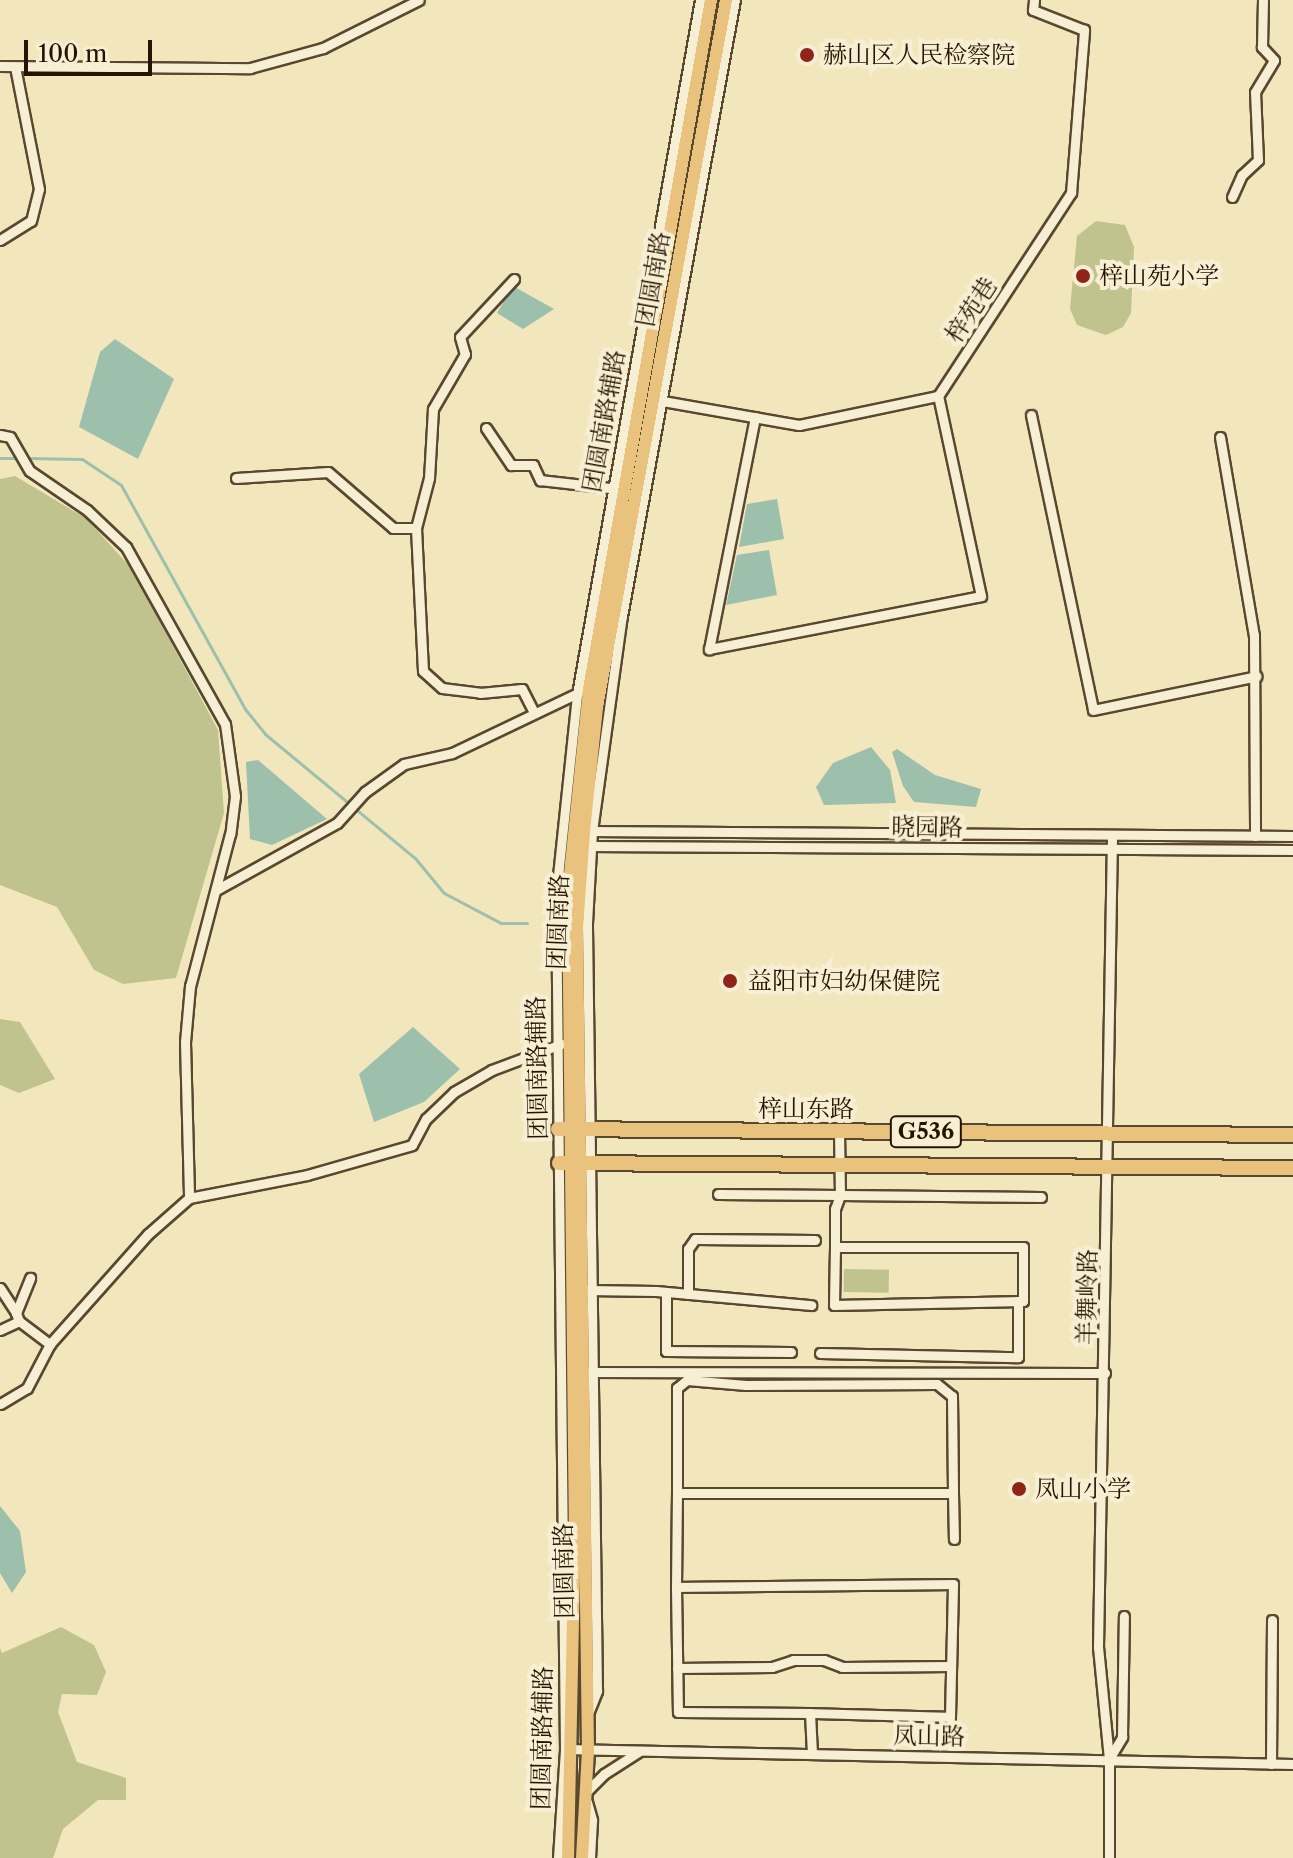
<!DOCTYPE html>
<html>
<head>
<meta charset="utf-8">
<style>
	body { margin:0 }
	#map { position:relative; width:1293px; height:1858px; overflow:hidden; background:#f2e6bc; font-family:"Libre Caslon Text","Noto Serif SC",serif }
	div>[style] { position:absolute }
	.green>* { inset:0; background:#c0c38d; transform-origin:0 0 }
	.water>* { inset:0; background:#9cc0ab }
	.stream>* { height:3px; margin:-1.5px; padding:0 1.5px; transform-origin:1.5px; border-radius:1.5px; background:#9cc0ab }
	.roads { filter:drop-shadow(2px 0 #584830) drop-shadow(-2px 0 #584830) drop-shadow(0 2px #584830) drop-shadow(0 -2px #584830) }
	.minor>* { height:9px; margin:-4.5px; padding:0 4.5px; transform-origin:4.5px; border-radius:4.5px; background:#f7efd3 }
	.major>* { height:12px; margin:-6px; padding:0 6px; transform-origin:6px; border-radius:6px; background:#e9c37e }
	.highway>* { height:14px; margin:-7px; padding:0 7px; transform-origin:7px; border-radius:7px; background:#e9c37e }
	.dots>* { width:22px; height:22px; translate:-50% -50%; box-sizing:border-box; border:4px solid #f7efd3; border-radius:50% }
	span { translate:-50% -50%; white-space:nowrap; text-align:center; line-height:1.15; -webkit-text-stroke:8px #f7efd3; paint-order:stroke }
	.shield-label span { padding:2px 6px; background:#f7efd3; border:2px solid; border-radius:6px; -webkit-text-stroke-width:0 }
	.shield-label { font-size:22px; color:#251401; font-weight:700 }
	.poi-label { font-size:24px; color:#251401 }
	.left { translate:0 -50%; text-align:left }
	.street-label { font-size:24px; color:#251401 }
	.scale { position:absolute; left:24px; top:40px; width:128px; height:36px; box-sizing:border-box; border:4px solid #251401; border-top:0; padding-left:10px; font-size:24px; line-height:28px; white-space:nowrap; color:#251401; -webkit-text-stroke:6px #f7efd3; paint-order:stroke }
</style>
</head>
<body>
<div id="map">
	<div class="green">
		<div style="clip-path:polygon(1096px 221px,1125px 225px,1134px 247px,1131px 313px,1123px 327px,1106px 335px,1077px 325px,1070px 309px,1077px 236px)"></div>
		<div style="clip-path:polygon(15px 476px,87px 519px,131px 568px,218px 730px,224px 813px,176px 978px,123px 984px,94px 970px,57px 907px,0 885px,0 479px)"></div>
		<div style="clip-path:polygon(0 1019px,20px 1022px,55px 1079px,19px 1093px,0 1085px)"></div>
		<div style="left:844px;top:1269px;width:45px;height:23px;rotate:1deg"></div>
		<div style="clip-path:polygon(61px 1627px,94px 1645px,106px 1672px,97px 1695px,62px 1694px,58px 1712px,77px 1762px,126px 1778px,126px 1800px,98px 1800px,63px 1829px,53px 1858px,0 1858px,0 1648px,2px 1653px)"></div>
	</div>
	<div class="water">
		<div style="clip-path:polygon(513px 286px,554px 309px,523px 329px,497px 313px)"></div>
		<div style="clip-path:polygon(115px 339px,174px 379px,138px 459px,79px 427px,100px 352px)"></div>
		<div style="clip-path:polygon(777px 499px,784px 539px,739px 547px,747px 504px)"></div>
		<div style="clip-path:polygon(769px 550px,777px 595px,726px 605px,737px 555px)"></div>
		<div style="clip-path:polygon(871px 747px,890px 770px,896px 803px,824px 805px,816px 787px,833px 763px)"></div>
		<div style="clip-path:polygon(897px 749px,935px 775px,981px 789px,976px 807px,914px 802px,903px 786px,892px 752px)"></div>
		<div style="clip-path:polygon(258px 760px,327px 819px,272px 845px,250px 839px,246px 762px)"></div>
		<div style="clip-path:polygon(413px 1027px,460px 1069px,424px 1102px,374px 1122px,359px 1074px)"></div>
		<div style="clip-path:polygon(0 1506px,20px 1531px,26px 1572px,12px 1593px,0 1573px)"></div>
	</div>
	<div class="stream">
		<div style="left:0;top:458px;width:19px"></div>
		<div style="left:27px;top:458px;width:55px;rotate:1deg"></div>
		<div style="left:82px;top:459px;width:47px;rotate:33.7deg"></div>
		<div style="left:121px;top:485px;width:256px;rotate:61deg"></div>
		<div style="left:245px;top:709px;width:32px;rotate:51deg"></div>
		<div style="left:265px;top:734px;width:195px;rotate:39.6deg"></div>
		<div style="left:415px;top:858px;width:45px;rotate:50.4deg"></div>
		<div style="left:444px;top:893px;width:64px;rotate:27.8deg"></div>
		<div style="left:501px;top:923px;width:26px"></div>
	</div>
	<div class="roads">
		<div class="minor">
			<div style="left:0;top:66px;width:250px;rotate:0.5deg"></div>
			<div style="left:250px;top:68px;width:76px;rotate:-15.3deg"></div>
			<div style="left:323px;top:48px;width:107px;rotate:-26.6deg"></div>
			<div style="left:1232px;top:197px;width:24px;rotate:-66deg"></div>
			<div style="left:1242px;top:175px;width:22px;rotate:-43deg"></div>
			<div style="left:1258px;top:160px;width:68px;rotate:-92.5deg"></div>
			<div style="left:1255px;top:92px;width:37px;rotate:-59deg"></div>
			<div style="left:1274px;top:60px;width:18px;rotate:-133deg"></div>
			<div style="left:1262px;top:47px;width:47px;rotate:-88.8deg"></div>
			<div style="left:0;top:240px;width:36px;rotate:-32deg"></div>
			<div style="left:31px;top:221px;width:33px;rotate:-76deg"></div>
			<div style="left:39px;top:189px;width:124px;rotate:-101.1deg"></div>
			<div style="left:514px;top:279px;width:79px;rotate:133deg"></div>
			<div style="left:460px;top:337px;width:18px;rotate:74deg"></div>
			<div style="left:465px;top:354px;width:64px;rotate:120.2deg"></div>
			<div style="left:433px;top:409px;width:69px;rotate:93.3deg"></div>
			<div style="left:429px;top:478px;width:52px;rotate:104.6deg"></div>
			<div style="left:416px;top:528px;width:143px;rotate:87.2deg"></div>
			<div style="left:423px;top:671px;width:25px;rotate:42deg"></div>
			<div style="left:442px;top:688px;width:38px;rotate:7deg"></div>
			<div style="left:480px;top:693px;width:42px;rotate:-5.4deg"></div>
			<div style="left:522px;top:689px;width:25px;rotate:63deg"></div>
			<div style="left:657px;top:400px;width:144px;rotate:10deg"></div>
			<div style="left:799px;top:425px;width:142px;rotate:-11.8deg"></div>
			<div style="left:938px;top:396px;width:243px;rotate:-56.8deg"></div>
			<div style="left:1071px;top:193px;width:164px;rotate:-85.4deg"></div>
			<div style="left:1084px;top:30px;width:55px;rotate:-158.6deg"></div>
			<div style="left:1033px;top:10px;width:10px;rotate:-84deg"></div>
			<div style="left:1031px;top:415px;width:301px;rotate:78.1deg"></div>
			<div style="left:1093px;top:710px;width:167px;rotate:-11.7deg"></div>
			<div style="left:755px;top:417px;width:237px;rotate:101.2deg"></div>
			<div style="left:709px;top:649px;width:277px;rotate:-11deg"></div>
			<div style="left:981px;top:596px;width:205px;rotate:-102.1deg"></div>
			<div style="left:486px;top:428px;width:45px;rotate:56deg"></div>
			<div style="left:511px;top:465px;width:22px"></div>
			<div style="left:533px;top:465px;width:17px;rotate:65deg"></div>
			<div style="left:540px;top:480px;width:79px;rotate:6.6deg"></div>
			<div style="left:0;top:435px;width:10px;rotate:11deg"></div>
			<div style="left:10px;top:437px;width:39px;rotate:60deg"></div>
			<div style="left:30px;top:471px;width:69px;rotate:34.4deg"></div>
			<div style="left:87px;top:510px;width:54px;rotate:43.5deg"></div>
			<div style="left:126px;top:547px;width:203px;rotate:60.8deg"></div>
			<div style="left:225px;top:724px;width:73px;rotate:82.1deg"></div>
			<div style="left:235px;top:796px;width:38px;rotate:97deg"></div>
			<div style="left:230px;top:834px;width:157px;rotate:104.7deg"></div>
			<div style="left:190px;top:986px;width:56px;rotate:95.1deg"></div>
			<div style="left:185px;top:1042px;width:156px;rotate:88.5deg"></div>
			<div style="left:189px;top:1198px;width:55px;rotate:138.7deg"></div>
			<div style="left:148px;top:1234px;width:147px;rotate:131.7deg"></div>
			<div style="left:50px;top:1344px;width:50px;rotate:117.6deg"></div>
			<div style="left:27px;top:1388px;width:31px;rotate:149deg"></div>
			<div style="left:1220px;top:437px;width:201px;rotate:80.3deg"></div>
			<div style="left:1254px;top:635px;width:201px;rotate:89.7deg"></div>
			<div style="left:236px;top:478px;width:92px;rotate:-3.7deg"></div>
			<div style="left:328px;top:472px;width:86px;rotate:40.7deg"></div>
			<div style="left:393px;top:528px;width:23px"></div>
			<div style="left:588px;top:831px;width:705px;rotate:0.41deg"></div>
			<div style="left:587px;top:846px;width:706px;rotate:0.32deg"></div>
			<div style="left:216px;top:890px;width:138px;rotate:-29deg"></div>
			<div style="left:337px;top:823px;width:42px;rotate:-47.9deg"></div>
			<div style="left:365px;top:792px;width:48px;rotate:-35.7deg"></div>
			<div style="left:404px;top:764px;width:49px;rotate:-12.9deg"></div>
			<div style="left:452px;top:753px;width:140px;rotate:-25.5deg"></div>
			<div style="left:718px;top:1194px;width:122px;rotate:0.5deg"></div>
			<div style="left:840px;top:1195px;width:64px;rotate:-90.9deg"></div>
			<div style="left:189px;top:1198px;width:120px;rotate:-11deg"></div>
			<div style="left:307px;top:1175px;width:109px;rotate:-15.9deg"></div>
			<div style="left:412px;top:1145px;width:30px;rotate:-62deg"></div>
			<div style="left:426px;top:1119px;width:39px;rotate:-44deg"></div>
			<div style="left:454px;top:1092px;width:44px;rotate:-30.1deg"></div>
			<div style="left:492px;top:1070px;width:74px;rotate:-20.6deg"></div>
			<div style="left:835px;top:1247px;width:58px;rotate:91deg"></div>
			<div style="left:834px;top:1305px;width:189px;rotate:-1.2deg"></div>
			<div style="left:1023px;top:1301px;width:54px;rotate:-90deg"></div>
			<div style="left:1023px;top:1247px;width:188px;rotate:180deg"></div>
			<div style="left:835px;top:1247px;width:38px;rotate:-90deg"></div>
			<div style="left:835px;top:1209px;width:15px;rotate:-70deg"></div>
			<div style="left:840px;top:1195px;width:201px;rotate:0.6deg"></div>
			<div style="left:0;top:1288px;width:30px;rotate:57deg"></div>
			<div style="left:586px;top:1290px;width:70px;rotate:0.8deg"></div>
			<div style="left:656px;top:1291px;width:156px;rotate:5.2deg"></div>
			<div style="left:666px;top:1292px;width:59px;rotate:90deg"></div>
			<div style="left:666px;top:1351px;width:125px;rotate:0.5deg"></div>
			<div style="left:688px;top:1294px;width:45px;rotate:-90deg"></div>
			<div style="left:688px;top:1249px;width:12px;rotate:-55deg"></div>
			<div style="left:695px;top:1239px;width:120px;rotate:0.5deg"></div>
			<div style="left:19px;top:1321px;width:9px;rotate:-111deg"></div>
			<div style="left:16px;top:1313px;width:38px;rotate:-68deg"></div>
			<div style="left:0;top:1330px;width:21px;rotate:-25deg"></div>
			<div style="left:19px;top:1321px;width:39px;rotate:37deg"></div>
			<div style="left:820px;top:1353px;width:198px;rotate:1.2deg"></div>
			<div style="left:1018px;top:1357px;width:56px;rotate:-90deg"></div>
			<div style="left:587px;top:1372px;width:518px;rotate:0.11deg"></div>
			<div style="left:677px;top:1493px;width:105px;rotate:-90deg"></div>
			<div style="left:677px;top:1388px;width:13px;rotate:-39deg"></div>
			<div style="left:687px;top:1380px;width:59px;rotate:4.8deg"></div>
			<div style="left:746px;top:1385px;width:191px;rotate:-0.3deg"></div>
			<div style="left:937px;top:1384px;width:19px;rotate:39deg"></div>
			<div style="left:952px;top:1396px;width:97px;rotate:89.4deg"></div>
			<div style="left:676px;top:1587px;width:94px;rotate:-89.4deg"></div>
			<div style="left:677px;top:1493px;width:276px"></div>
			<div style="left:953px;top:1493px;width:46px;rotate:88.8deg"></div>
			<div style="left:677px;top:1668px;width:95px;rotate:-0.6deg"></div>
			<div style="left:772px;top:1667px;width:22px;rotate:-18deg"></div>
			<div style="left:793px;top:1660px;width:31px"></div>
			<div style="left:824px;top:1660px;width:19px;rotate:21deg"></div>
			<div style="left:842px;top:1667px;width:109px;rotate:-0.5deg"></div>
			<div style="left:589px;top:1711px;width:22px;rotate:-68deg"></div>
			<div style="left:597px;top:1691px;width:768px;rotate:-90.75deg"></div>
			<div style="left:587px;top:923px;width:92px;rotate:-86.9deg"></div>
			<div style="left:592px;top:831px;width:217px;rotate:-82.1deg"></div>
			<div style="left:622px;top:616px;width:626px;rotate:-79.61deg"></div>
			<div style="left:810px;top:1713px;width:140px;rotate:1.6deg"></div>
			<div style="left:950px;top:1717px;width:133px;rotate:-88.7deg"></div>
			<div style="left:953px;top:1584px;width:277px;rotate:179.4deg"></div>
			<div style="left:676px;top:1587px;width:125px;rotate:89.1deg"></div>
			<div style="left:678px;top:1712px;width:132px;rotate:0.4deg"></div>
			<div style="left:810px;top:1713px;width:41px;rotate:87.2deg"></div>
			<div style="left:565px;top:1749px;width:728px;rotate:1.18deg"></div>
			<div style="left:1109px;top:1759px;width:26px;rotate:-59deg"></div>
			<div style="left:1122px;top:1737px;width:121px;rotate:-89.1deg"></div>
			<div style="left:1271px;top:1764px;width:144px;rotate:-89.6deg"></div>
			<div style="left:586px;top:1792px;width:25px;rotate:-45deg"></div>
			<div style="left:604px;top:1774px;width:43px;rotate:-32.6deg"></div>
			<div style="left:587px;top:1802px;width:19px;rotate:74deg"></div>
			<div style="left:592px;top:1820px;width:38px;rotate:93deg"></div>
			<div style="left:558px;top:1858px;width:109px;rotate:-86.3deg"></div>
			<div style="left:565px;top:1749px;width:854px;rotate:-90.6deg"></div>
			<div style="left:556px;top:895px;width:202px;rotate:-84deg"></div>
			<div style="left:577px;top:694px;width:705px;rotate:-79.95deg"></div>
			<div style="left:1109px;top:1858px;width:99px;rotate:-90deg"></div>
			<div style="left:1109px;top:1759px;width:113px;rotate:-95.6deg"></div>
			<div style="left:1098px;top:1647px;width:812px;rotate:-89.01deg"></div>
		</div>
		<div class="major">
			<div style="left:568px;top:1858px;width:321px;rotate:-88.8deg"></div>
			<div style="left:575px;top:1537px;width:644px;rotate:-90.62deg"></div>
			<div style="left:568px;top:893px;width:205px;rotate:-84.1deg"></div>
			<div style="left:589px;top:689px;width:700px;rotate:-79.96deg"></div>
			<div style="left:582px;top:1858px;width:108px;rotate:-86.8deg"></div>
			<div style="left:588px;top:1750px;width:823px;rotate:-90.77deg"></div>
			<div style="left:577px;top:927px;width:96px;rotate:-85.8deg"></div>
			<div style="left:584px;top:831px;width:125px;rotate:-84deg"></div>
			<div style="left:597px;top:707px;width:719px;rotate:-79.66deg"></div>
		</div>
		<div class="highway">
			<div style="left:558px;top:1129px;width:735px;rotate:0.47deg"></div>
			<div style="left:559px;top:1163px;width:734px;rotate:0.39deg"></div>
		</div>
	</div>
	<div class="dots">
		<div style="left:807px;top:55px;background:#8f2418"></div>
		<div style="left:1083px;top:276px;background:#8f2418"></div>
		<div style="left:730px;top:981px;background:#8f2418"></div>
		<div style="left:1019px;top:1489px;background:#8f2418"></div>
	</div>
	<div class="shield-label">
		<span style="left:926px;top:1132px">G536</span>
	</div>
	<div class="poi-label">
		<span class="left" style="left:823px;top:55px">赫山区人民检察院</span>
		<span class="left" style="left:1099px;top:276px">梓山苑小学</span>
		<span class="left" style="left:748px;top:981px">益阳市妇幼保健院</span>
		<span class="left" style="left:1035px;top:1489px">凤山小学</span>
	</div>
	<div class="street-label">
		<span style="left:653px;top:279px;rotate:-80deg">团圆南路</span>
		<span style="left:971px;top:310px;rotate:-57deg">梓苑巷</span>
		<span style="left:604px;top:421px;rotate:-80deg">团圆南路辅路</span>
		<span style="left:927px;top:827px;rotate:1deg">晓园路</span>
		<span style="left:558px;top:922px;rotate:-88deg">团圆南路</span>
		<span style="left:537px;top:1068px;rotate:-91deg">团圆南路辅路</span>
		<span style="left:806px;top:1109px">梓山东路</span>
		<span style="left:1087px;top:1297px;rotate:-89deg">羊舞岭路</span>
		<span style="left:564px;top:1571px;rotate:-91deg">团圆南路</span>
		<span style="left:929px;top:1736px;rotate:1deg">凤山路</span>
		<span style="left:542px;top:1738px;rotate:-89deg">团圆南路辅路</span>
	</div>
	<div class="scale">100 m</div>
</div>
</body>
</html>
